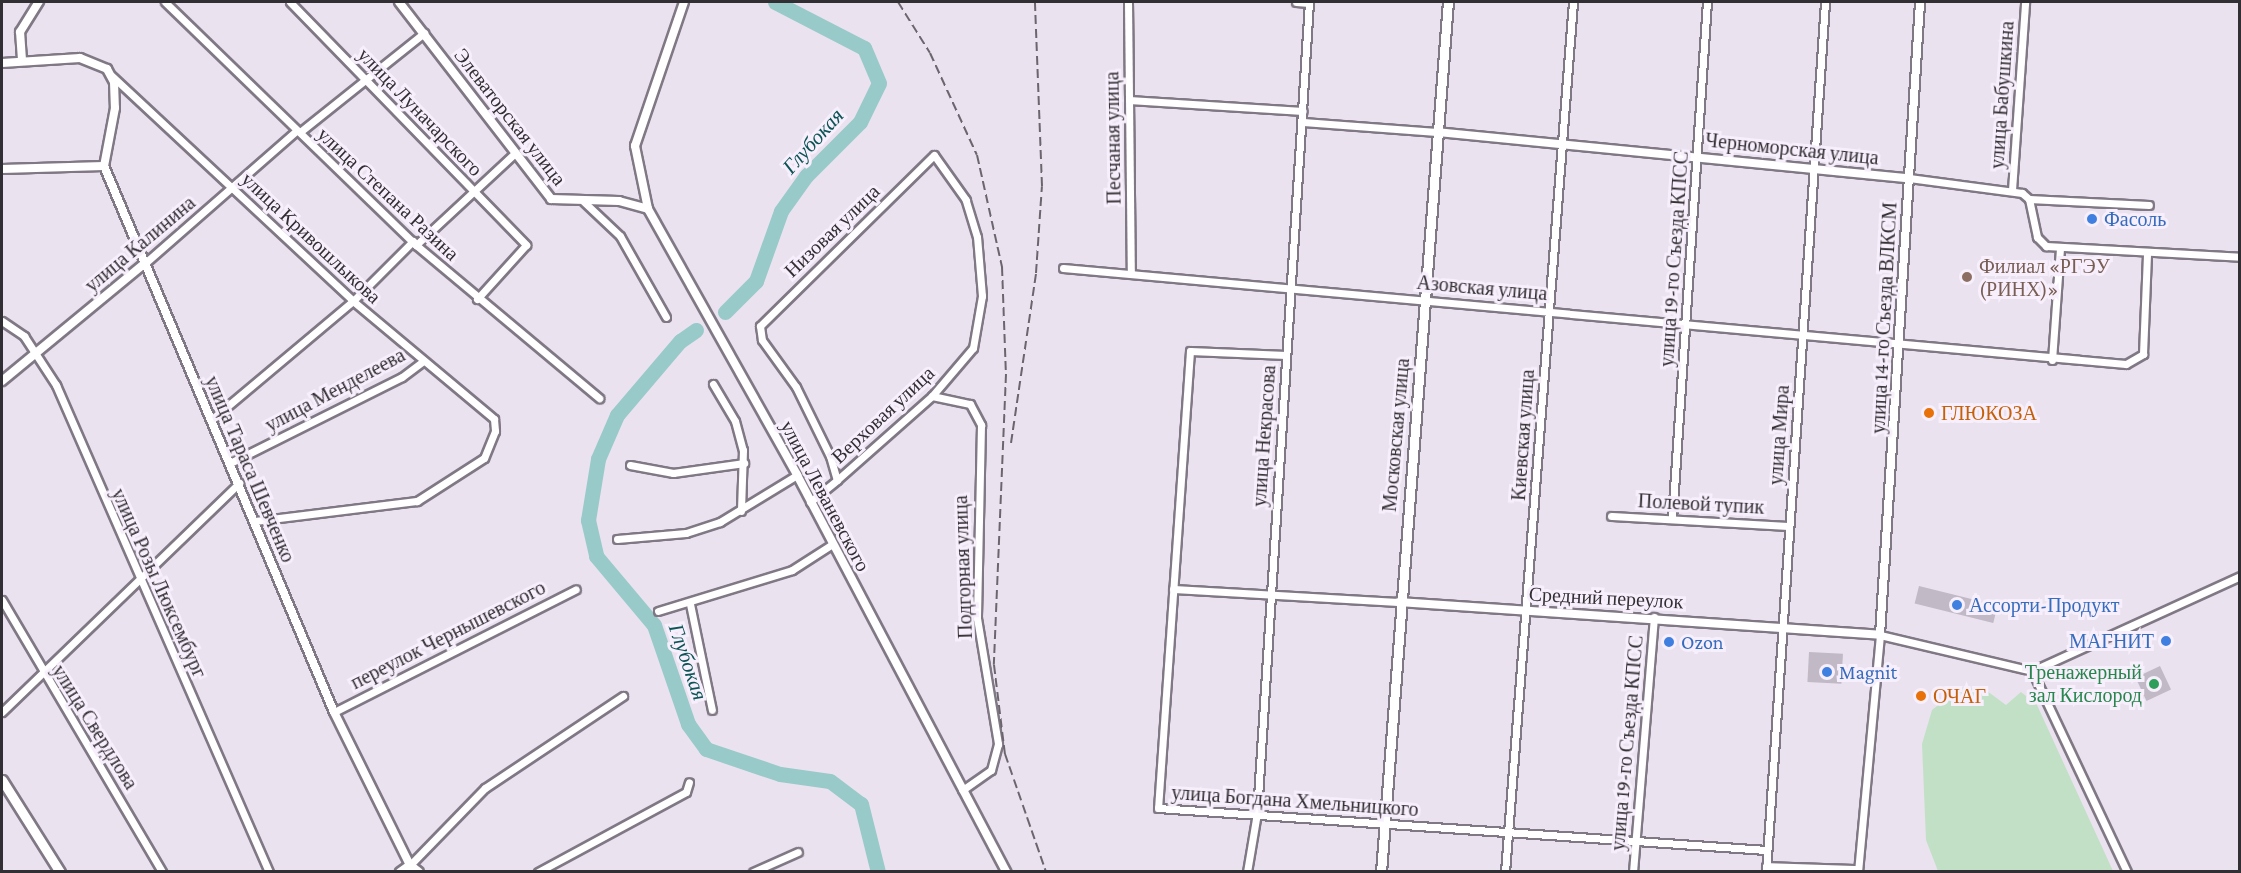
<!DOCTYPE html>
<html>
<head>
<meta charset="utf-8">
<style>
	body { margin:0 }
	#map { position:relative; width:2241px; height:873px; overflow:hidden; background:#eae2ef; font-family:"Crimson Pro",serif }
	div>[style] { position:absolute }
	.green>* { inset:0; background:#c1e0c6 }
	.river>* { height:15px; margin:-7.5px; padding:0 7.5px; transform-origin:7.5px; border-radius:7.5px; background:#98caca }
	.building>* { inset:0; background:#c1b9c6; transform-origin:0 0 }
	.roads { filter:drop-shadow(2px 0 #807884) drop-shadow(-2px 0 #807884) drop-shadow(0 2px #807884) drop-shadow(0 -2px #807884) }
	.minor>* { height:7px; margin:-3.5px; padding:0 3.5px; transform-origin:3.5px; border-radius:3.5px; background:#fff }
	.tertiary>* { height:8px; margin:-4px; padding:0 4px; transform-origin:4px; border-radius:4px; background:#fff }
	.secondary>* { height:9px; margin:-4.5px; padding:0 4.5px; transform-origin:4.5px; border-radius:4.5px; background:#fff }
	.rail>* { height:2px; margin-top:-1px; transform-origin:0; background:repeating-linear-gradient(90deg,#6b666e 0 9px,transparent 0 13.5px) }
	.dots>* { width:16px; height:16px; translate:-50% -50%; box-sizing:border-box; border:3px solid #f8effc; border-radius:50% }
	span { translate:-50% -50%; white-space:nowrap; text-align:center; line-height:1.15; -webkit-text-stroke:6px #f8effc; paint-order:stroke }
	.street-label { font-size:20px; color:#322f34 }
	.shop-label { font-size:20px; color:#366cbe }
	.left { translate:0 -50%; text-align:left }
	.right { translate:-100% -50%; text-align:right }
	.education-label { font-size:20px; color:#785e54 }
	.food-label { font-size:20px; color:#c56008 }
	.leisure-label { font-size:20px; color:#27864d }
	.water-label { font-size:21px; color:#0b5455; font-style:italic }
	.frame { position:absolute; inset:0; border:3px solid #322f34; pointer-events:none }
</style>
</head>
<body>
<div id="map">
	<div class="green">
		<div style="clip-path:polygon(1961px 687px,1987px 691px,2006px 705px,2021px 692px,2037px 705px,2113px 871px,1938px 871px,1926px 840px,1922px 744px,1932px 710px)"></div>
	</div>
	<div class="river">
		<div style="left:725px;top:312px;width:44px;rotate:-45deg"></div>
		<div style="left:756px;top:281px;width:74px;rotate:-70.3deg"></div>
		<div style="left:781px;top:211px;width:43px;rotate:-54.5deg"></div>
		<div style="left:806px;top:176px;width:76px;rotate:-45deg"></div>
		<div style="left:860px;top:122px;width:43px;rotate:-64deg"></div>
		<div style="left:879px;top:83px;width:38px;rotate:-113deg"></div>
		<div style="left:864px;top:48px;width:100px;rotate:-152.7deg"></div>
		<div style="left:696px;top:330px;width:19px;rotate:145deg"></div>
		<div style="left:680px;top:341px;width:97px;rotate:130.4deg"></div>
		<div style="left:617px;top:415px;width:48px;rotate:113.4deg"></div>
		<div style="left:598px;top:459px;width:62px;rotate:99.3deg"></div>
		<div style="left:588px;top:520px;width:37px;rotate:77deg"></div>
		<div style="left:596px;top:556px;width:90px;rotate:50deg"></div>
		<div style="left:654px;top:625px;width:105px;rotate:71deg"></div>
		<div style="left:688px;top:724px;width:31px;rotate:54deg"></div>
		<div style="left:706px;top:749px;width:78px;rotate:18.7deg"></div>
		<div style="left:780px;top:774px;width:50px;rotate:8deg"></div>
		<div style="left:830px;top:781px;width:39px;rotate:37deg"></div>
		<div style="left:861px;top:804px;width:70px;rotate:76deg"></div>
	</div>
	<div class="building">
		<div style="left:1919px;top:586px;width:81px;height:18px;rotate:14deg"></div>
		<div style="left:1809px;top:652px;width:34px;height:30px;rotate:3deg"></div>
		<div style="left:2160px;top:666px;width:26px;height:27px;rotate:65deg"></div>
	</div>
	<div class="roads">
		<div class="minor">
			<div style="left:165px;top:2px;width:349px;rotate:44.1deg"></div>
			<div style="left:416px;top:245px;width:239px;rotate:39.9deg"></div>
			<div style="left:290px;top:2px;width:339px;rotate:45.8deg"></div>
			<div style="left:526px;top:245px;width:73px;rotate:132.2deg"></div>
			<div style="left:1128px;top:2px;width:272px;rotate:89.4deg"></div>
			<div style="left:1296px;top:2px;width:13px;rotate:4deg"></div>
			<div style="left:112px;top:76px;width:330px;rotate:43deg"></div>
			<div style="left:353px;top:301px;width:184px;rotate:39.9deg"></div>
			<div style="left:494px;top:419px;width:12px;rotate:85deg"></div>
			<div style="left:495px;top:431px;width:29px;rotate:112deg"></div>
			<div style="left:484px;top:458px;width:80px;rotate:147.3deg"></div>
			<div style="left:417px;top:501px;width:164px;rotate:173deg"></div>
			<div style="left:1129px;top:100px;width:174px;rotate:3.6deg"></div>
			<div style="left:1303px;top:122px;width:134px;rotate:4.3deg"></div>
			<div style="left:300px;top:132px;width:159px;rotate:-38.6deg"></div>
			<div style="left:1909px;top:178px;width:114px;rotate:7.6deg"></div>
			<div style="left:2022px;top:193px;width:9px;rotate:41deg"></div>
			<div style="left:2029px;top:199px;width:39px;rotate:78deg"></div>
			<div style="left:2037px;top:237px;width:13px;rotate:45deg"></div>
			<div style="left:2046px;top:246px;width:194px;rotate:3.2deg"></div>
			<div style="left:2012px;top:190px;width:188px;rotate:-86deg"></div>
			<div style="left:2029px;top:199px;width:120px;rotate:2.9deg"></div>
			<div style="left:583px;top:201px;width:51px;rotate:43.4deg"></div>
			<div style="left:620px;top:236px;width:93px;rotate:60.4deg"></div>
			<div style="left:416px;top:245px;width:135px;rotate:-42.9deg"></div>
			<div style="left:144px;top:264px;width:203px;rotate:-41.2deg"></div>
			<div style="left:1063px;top:268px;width:1067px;rotate:5.16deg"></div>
			<div style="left:2126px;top:364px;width:20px;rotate:-30deg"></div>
			<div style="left:2143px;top:354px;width:101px;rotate:-87.7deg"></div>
			<div style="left:2px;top:321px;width:27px;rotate:34deg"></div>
			<div style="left:24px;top:336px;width:59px;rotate:56.9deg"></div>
			<div style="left:56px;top:385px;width:532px;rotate:66.38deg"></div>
			<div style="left:1286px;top:355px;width:96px;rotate:-177.6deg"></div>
			<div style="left:1190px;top:351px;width:458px;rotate:94deg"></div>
			<div style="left:1158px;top:808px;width:610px;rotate:3.95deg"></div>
			<div style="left:2052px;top:360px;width:111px;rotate:-85.9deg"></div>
			<div style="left:713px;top:384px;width:43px;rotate:59.3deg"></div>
			<div style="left:735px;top:421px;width:30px;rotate:75deg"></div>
			<div style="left:743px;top:450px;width:61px;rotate:91.9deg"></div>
			<div style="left:932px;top:396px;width:39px;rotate:12deg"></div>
			<div style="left:970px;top:404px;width:24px;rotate:62deg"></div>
			<div style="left:981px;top:425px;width:193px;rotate:91.2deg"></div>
			<div style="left:977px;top:618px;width:128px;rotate:80.5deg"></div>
			<div style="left:998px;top:744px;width:27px;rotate:105deg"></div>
			<div style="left:991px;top:770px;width:35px;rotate:145deg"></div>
			<div style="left:211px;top:420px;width:185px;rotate:-40deg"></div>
			<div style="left:353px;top:301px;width:85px;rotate:-45deg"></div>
			<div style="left:230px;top:463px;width:192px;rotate:-26.6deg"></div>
			<div style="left:402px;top:377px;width:25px;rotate:-37deg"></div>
			<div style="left:630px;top:465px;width:44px;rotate:10.5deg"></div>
			<div style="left:673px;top:473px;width:72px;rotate:-8deg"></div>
			<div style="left:810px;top:502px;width:35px;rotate:-39deg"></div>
			<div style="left:837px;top:480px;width:127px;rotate:-41.5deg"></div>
			<div style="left:932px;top:396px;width:63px;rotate:-49.5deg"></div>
			<div style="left:973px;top:348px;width:53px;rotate:-80.2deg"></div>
			<div style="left:982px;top:296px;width:59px;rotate:-94.8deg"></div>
			<div style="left:977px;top:237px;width:39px;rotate:-107deg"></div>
			<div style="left:966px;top:200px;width:55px;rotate:-125.4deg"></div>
			<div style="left:934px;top:155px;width:244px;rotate:135.5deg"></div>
			<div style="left:760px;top:326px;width:14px;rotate:82deg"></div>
			<div style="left:762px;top:340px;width:58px;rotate:54.1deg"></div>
			<div style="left:796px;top:387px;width:77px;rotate:63.8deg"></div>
			<div style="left:830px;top:456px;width:25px;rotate:74deg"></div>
			<div style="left:1611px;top:516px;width:178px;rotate:3.2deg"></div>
			<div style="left:1672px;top:519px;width:518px;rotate:-86.13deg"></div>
			<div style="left:617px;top:539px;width:69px;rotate:-5deg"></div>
			<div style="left:686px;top:533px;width:36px;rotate:-18deg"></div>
			<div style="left:720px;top:522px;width:90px;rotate:-31.4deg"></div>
			<div style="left:1173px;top:589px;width:226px;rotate:3.3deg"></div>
			<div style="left:2px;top:600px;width:316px;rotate:59.5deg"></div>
			<div style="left:690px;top:604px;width:108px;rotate:78.3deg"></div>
			<div style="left:658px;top:611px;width:140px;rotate:-17deg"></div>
			<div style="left:792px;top:570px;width:46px;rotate:-32.7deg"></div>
			<div style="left:2032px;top:671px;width:222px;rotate:64.7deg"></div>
			<div style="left:2px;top:712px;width:330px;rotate:-44deg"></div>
			<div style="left:334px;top:712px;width:271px;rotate:-26.9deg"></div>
			<div style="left:410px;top:865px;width:107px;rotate:-45.8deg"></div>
			<div style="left:485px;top:788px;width:166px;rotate:-33.7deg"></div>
			<div style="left:1766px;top:866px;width:92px;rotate:1.9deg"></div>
			<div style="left:538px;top:872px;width:168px;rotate:-28.4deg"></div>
			<div style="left:686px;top:792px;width:10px;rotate:-73deg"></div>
			<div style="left:753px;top:872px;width:49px;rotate:-24deg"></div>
			<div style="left:1247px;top:872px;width:60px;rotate:-80.4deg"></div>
			<div style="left:1257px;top:813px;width:813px;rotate:-86.33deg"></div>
			<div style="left:1505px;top:872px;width:873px;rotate:-85.53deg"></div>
			<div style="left:1633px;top:872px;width:256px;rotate:-85.3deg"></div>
			<div style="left:1766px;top:872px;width:872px;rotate:-86.12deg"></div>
			<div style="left:1858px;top:872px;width:238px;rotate:-84.7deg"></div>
			<div style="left:1880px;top:635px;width:156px;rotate:13.3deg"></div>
			<div style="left:2032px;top:671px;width:229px;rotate:-24.5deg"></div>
		</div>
		<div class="tertiary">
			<div style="left:399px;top:2px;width:249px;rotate:52.3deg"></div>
			<div style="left:551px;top:199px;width:68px;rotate:1.7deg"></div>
			<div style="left:619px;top:201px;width:30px;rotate:15deg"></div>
			<div style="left:684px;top:2px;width:152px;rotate:108.8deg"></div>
			<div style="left:635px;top:146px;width:64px;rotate:78.3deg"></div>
			<div style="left:648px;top:209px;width:305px;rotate:60.7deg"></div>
			<div style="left:797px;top:475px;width:449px;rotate:62.2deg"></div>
			<div style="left:22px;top:60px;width:28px;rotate:-94deg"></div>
			<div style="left:20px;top:32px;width:36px;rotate:-58deg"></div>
			<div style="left:2px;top:63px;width:78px;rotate:-3.7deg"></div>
			<div style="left:80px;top:58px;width:29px;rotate:22deg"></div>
			<div style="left:107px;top:69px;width:15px;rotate:62deg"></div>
			<div style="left:114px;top:82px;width:26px;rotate:88deg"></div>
			<div style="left:115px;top:108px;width:59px;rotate:100.7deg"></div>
			<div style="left:1437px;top:132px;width:474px;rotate:5.6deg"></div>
			<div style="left:2px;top:169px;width:102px;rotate:-1.7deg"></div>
			<div style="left:104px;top:166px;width:592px;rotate:67.16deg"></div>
			<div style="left:334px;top:712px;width:171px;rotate:63.6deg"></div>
			<div style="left:410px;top:865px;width:11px;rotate:38deg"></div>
			<div style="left:2px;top:381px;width:184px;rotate:-39.5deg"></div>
			<div style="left:1399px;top:602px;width:482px;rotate:3.9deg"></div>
			<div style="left:1880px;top:635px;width:634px;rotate:-86.38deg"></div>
			<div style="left:400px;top:872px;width:12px;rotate:-35deg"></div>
		</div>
		<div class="secondary">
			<div style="left:2px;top:780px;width:109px;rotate:57.8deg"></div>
			<div style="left:1381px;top:872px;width:873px;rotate:-85.6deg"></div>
		</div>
	</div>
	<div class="rail">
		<div style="left:898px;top:2px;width:60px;rotate:57.9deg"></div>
		<div style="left:930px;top:53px;width:112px;rotate:65.3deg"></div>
		<div style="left:977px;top:155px;width:115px;rotate:77.4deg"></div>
		<div style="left:1002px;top:267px;width:107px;rotate:87.9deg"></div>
		<div style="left:1006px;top:374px;width:291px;rotate:92.4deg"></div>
		<div style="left:994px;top:665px;width:90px;rotate:83deg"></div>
		<div style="left:1005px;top:754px;width:125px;rotate:70.8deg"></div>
		<div style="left:1011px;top:443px;width:172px;rotate:-81.6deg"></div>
		<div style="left:1036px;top:273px;width:87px;rotate:-86.1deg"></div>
		<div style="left:1042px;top:186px;width:184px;rotate:-92.2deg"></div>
	</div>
	<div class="dots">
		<div style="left:2092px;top:219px;background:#3f7fe0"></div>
		<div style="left:1967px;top:277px;background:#8d6e63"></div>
		<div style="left:1929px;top:413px;background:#e8710a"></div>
		<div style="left:1957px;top:605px;background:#3f7fe0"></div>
		<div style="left:2166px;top:641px;background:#3f7fe0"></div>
		<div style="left:1669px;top:642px;background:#3f7fe0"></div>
		<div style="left:1827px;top:672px;background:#3f7fe0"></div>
		<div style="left:2154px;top:684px;background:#2e9e5b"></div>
		<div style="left:1921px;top:696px;background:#e8710a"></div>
	</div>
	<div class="street-label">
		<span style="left:2002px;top:95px;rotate:-86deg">улица Бабушкина</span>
		<span style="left:420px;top:112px;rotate:46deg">улица Луначарского</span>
		<span style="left:510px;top:117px;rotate:52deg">Элеваторская улица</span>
		<span style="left:1113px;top:138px;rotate:-91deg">Песчаная улица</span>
		<span style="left:1792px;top:149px;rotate:6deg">Черноморская улица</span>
		<span style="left:388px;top:194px;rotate:43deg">улица Степана Разина</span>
		<span style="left:832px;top:231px;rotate:-44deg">Низовая улица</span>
		<span style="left:311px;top:238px;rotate:43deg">улица Кривошлыкова</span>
		<span style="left:140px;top:244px;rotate:-40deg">улица Калинина</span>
		<span style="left:1674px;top:259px;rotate:-86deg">улица 19-го Съезда КПСС</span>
		<span style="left:1482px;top:288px;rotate:5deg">Азовская улица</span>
		<span style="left:1884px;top:318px;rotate:-87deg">улица 14-го Съезда ВЛКСМ</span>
		<span style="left:335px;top:390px;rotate:-28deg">улица Менделеева</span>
		<span style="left:883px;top:415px;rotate:-43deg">Верховая улица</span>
		<span style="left:1396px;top:435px;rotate:-85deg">Московская улица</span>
		<span style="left:1523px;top:435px;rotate:-86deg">Киевская улица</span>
		<span style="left:1779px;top:435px;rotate:-86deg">улица Мира</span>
		<span style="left:1264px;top:436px;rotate:-86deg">улица Некрасова</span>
		<span style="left:250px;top:469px;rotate:67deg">улица Тараса Шевченко</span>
		<span style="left:825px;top:496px;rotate:62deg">улица Леваневского</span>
		<span style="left:1701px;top:504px;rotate:3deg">Полевой тупик</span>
		<span style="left:963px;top:567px;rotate:-92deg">Подгорная улица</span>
		<span style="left:159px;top:583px;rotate:66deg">улица Розы Люксембург</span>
		<span style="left:1606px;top:598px;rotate:3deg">Средний переулок</span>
		<span style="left:448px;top:635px;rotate:-27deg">переулок Чернышевского</span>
		<span style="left:95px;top:727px;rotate:58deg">улица Свердлова</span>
		<span style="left:1627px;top:743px;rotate:-85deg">улица 19-го Съезда КПСС</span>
		<span style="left:1295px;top:801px;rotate:4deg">улица Богдана Хмельницкого</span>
	</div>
	<div class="shop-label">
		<span class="left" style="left:2104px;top:219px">Фасоль</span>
		<span class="left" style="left:1969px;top:605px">Ассорти-Продукт</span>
		<span class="right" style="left:2154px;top:641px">МАГНИТ</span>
		<span class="left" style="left:1681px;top:642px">Ozon</span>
		<span class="left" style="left:1839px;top:672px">Magnit</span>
	</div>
	<div class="education-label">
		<span class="left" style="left:1979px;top:278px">Филиал «РГЭУ<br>(РИНХ)»</span>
	</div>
	<div class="food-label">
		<span class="left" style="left:1941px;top:413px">ГЛЮКОЗА</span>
		<span class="left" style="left:1933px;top:696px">ОЧАГ</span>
	</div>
	<div class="leisure-label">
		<span class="right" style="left:2142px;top:684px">Тренажерный<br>зал Кислород</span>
	</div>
	<div class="water-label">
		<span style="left:813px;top:141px;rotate:-48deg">Глубокая</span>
		<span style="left:688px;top:662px;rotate:71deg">Глубокая</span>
	</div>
	<div class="frame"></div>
</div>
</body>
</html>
